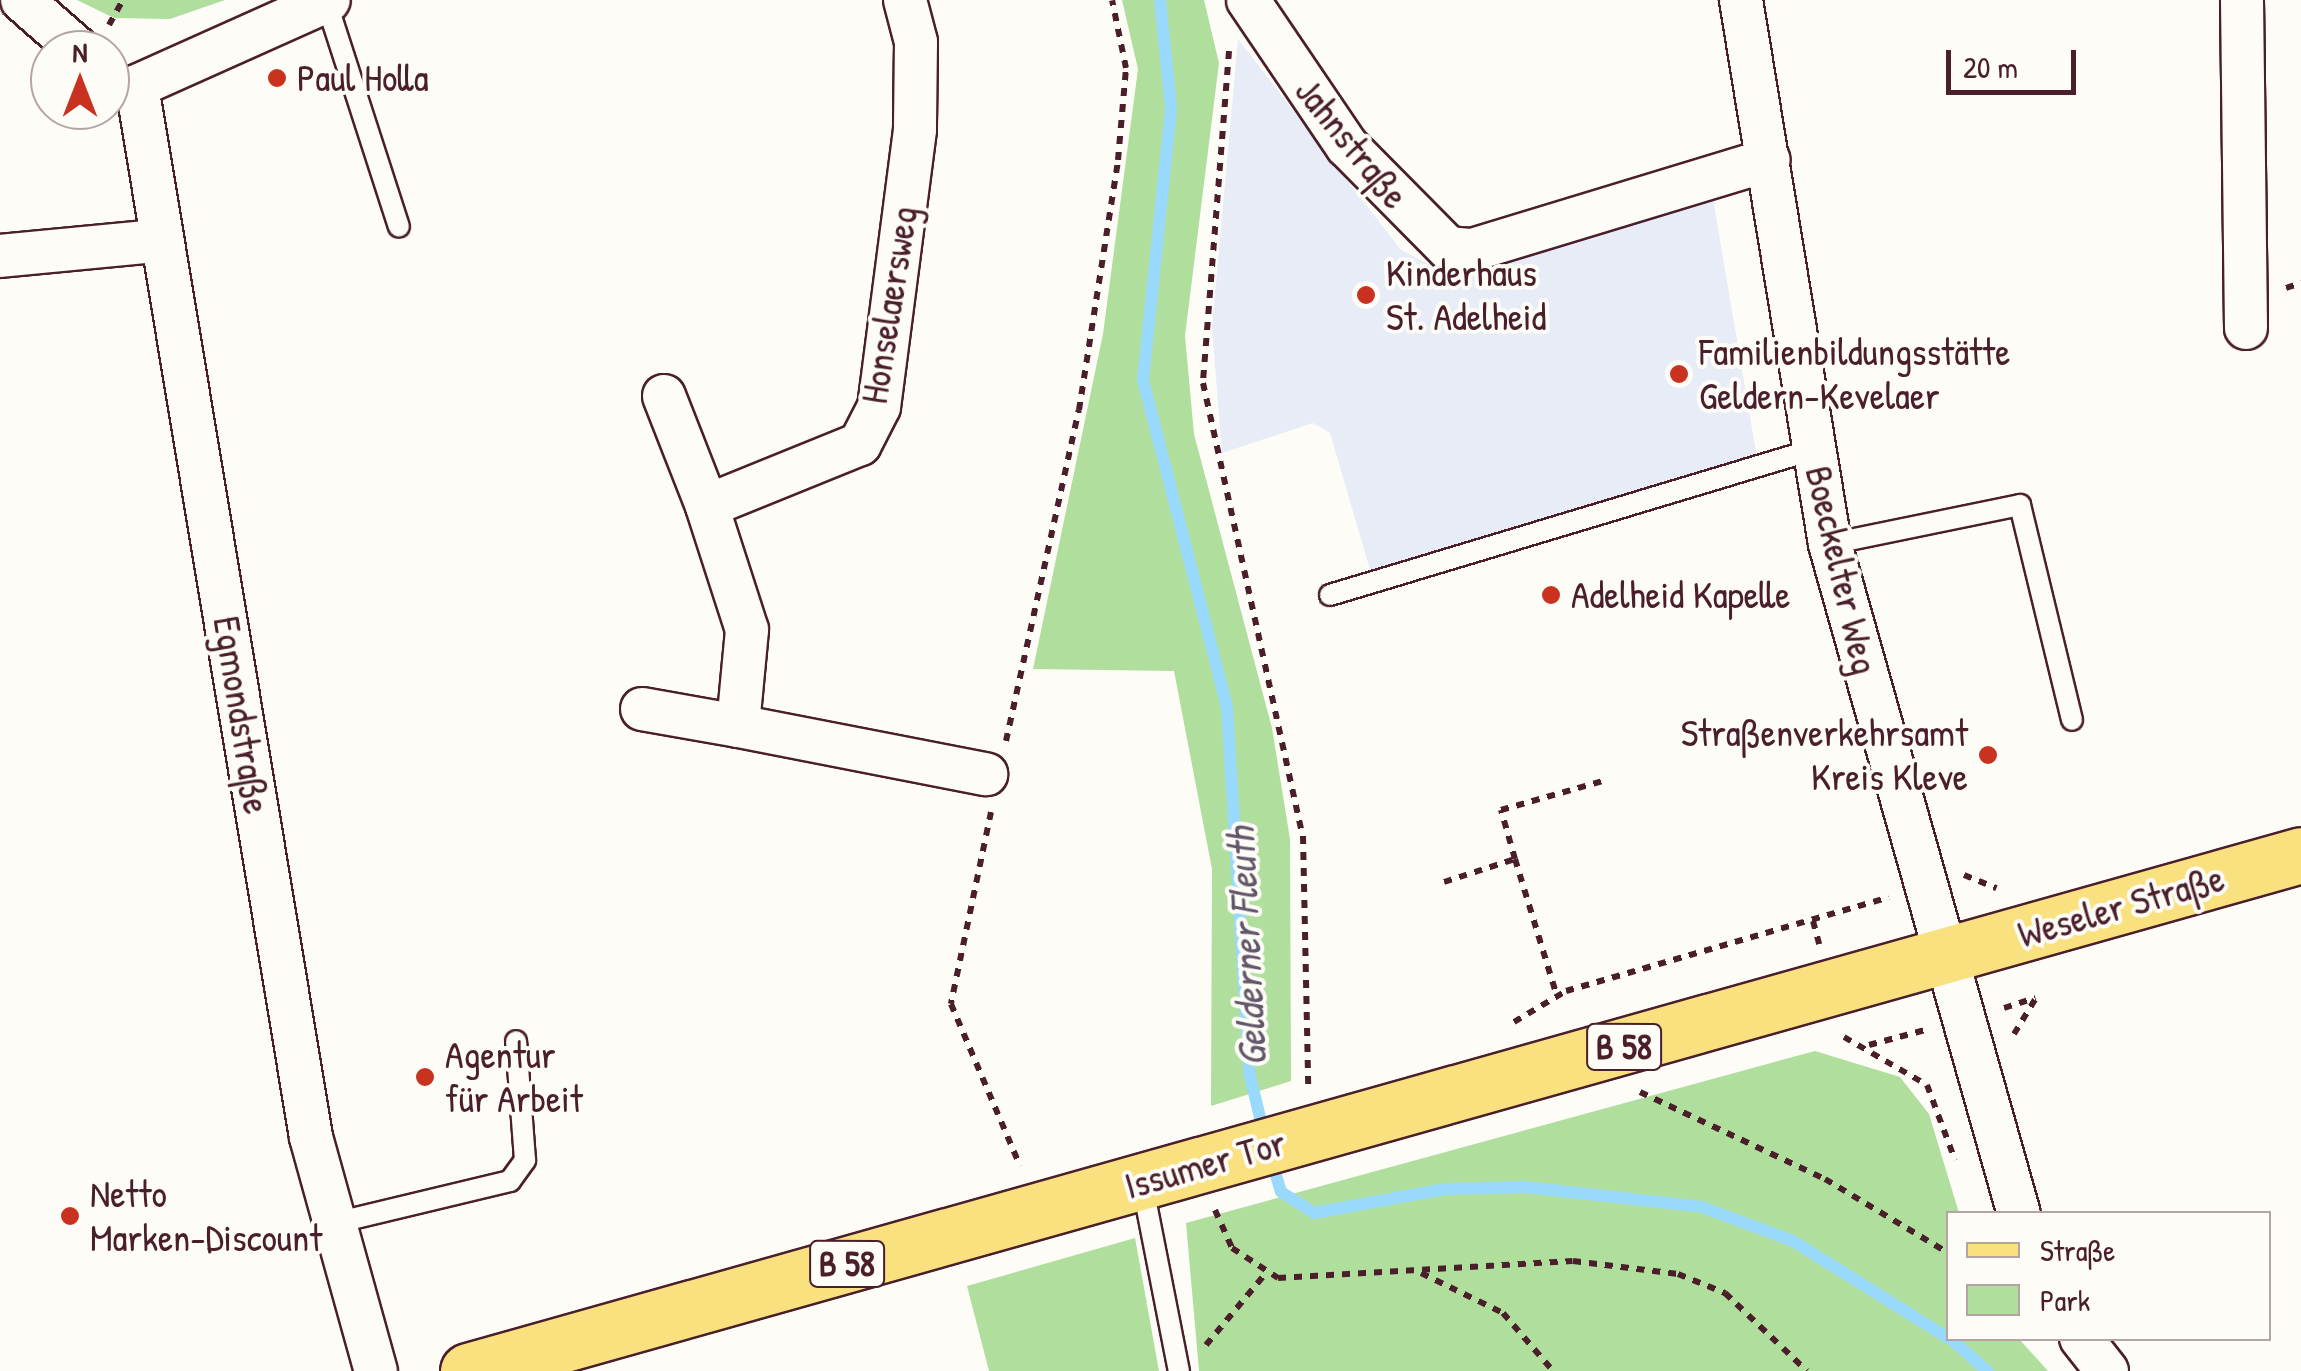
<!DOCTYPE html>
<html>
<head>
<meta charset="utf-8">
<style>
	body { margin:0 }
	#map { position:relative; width:2301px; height:1371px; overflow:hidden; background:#fdfcf7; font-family:"Patrick Hand",sans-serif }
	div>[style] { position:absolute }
	.built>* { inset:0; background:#e7ecf6 }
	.green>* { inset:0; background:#b0de9d }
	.stream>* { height:12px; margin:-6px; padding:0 6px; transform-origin:6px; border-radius:6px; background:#99d9fb }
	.path>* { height:6px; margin-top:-3px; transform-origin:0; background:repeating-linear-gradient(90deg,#4a1f2b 0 8px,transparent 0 16px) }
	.roads { filter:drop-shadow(2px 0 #4a1f2b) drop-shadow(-2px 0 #4a1f2b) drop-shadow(0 2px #4a1f2b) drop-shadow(0 -2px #4a1f2b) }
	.lane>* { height:20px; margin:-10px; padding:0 10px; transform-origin:10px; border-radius:10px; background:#fdfcf7 }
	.street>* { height:42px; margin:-21px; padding:0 21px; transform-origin:21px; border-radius:21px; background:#fdfcf7 }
	.primary>* { height:55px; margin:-27.5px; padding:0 27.5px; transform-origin:27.5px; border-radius:27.5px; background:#fae180 }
	.dots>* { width:28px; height:28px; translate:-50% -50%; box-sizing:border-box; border:5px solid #fdfcf7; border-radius:50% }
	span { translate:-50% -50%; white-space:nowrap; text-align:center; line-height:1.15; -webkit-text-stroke:8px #fdfcf7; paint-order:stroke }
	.shield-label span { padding:2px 8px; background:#fdfcf7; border:2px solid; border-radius:8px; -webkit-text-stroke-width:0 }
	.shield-label { font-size:35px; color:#4a1f2b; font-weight:700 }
	.poi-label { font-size:38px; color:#4a1f2b }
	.left { translate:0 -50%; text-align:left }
	.right { translate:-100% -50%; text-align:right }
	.street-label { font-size:38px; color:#4a1f2b }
	.water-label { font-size:40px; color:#625769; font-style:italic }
	.legend { position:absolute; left:1946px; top:1211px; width:325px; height:130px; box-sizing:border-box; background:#fdfcf7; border:2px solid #b5a4a5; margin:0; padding:12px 18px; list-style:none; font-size:30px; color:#4a1f2b }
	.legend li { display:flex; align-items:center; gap:20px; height:50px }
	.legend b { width:50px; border:2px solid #b5a4a5 }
	.north { position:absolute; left:30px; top:30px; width:100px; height:100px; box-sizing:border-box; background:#fdfcf7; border:2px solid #b5a4a5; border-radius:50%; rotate:0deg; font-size:28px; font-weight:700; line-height:40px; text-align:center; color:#4a1f2b }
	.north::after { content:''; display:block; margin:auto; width:35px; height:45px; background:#c8321e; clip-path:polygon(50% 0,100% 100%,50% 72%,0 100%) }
	.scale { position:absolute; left:1946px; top:50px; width:130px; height:45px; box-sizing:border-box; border:5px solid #4a1f2b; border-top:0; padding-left:12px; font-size:30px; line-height:35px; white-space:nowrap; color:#4a1f2b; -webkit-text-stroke:8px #fdfcf7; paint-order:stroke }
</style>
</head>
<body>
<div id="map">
	<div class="built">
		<div style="clip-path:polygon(1238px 39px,1401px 250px,1434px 267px,1459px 273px,1713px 199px,1757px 458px,1371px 573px,1330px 433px,1313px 423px,1222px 453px,1212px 328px)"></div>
	</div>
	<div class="green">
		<div style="clip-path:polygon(77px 0,225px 0,170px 19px,114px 18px)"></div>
		<div style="clip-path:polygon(1122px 0,1204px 0,1219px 63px,1185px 336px,1194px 434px,1272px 728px,1290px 839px,1291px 1081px,1211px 1106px,1212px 869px,1174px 671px,1033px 669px,1103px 334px,1138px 69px)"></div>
		<div style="clip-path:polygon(1815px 1051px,1900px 1077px,1929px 1114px,1959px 1213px,1948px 1214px,1948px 1338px,2019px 1339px,2048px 1371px,1199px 1371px,1186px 1223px)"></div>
		<div style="clip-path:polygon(1135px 1238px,1159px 1371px,989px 1371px,967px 1286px)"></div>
	</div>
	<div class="stream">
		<div style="left:1160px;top:0;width:110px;rotate:84.2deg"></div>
		<div style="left:1171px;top:109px;width:272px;rotate:95.9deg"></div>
		<div style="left:1143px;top:380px;width:339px;rotate:75.6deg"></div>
		<div style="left:1227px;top:708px;width:365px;rotate:86.5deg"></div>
		<div style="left:1249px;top:1072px;width:64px;rotate:76.4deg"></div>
		<div style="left:1271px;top:1159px;width:34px;rotate:73deg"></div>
		<div style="left:1281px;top:1192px;width:39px;rotate:32deg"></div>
		<div style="left:1314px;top:1213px;width:133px;rotate:-10.4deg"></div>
		<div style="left:1445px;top:1189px;width:80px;rotate:-1.4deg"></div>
		<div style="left:1525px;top:1187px;width:178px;rotate:6.4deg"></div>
		<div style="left:1702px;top:1207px;width:97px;rotate:20.5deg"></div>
		<div style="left:1793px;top:1241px;width:183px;rotate:32deg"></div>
		<div style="left:1950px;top:1338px;width:50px;rotate:41.7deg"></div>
	</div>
	<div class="path">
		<div style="left:109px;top:25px;width:29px;rotate:-61deg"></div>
		<div style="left:1229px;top:51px;width:333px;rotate:94.5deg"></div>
		<div style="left:1203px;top:383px;width:464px;rotate:77.6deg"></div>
		<div style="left:1303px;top:836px;width:249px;rotate:88.8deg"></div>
		<div style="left:2286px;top:288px;width:16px;rotate:-18deg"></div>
		<div style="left:1006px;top:741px;width:339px;rotate:-77.6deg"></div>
		<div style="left:1079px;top:410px;width:253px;rotate:-81.1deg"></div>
		<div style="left:1118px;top:160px;width:92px;rotate:-85deg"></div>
		<div style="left:1126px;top:68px;width:69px;rotate:-101.6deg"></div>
		<div style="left:991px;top:812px;width:196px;rotate:101.8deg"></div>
		<div style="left:951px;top:1004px;width:176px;rotate:66.9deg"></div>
		<div style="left:1515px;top:859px;width:143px;rotate:73deg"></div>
		<div style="left:1964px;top:875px;width:35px;rotate:22deg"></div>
		<div style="left:1444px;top:882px;width:75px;rotate:-17.9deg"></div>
		<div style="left:1515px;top:859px;width:51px;rotate:-105.9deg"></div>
		<div style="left:1501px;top:810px;width:109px;rotate:-15.9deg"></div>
		<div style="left:1813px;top:921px;width:24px;rotate:75deg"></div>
		<div style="left:2004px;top:1008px;width:33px;rotate:-18deg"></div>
		<div style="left:1514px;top:1022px;width:61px;rotate:-30.8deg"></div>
		<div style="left:1566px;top:991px;width:336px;rotate:-16.2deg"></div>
		<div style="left:2014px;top:1034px;width:42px;rotate:-58.6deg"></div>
		<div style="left:1844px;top:1037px;width:96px;rotate:30deg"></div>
		<div style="left:1927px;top:1085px;width:80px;rotate:69.5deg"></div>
		<div style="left:1869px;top:1045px;width:58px;rotate:-15deg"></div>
		<div style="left:1640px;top:1092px;width:204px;rotate:25.2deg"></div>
		<div style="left:1825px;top:1179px;width:144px;rotate:31deg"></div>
		<div style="left:1215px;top:1210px;width:42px;rotate:65.9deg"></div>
		<div style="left:1232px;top:1248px;width:55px;rotate:33.1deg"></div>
		<div style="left:1278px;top:1278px;width:295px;rotate:-3.3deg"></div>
		<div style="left:1573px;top:1261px;width:106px;rotate:7.1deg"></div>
		<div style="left:1678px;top:1274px;width:51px;rotate:22deg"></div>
		<div style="left:1725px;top:1293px;width:113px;rotate:43.6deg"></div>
		<div style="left:1421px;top:1273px;width:91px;rotate:26deg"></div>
		<div style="left:1503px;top:1313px;width:77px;rotate:49.2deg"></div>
		<div style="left:1206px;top:1345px;width:94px;rotate:-50.2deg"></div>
	</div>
	<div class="roads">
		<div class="lane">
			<div style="left:326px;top:1px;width:237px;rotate:72.1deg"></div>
			<div style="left:1830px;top:544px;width:194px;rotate:-11.6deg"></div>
			<div style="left:2020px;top:505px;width:221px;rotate:76.4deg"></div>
			<div style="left:1330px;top:595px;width:506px;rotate:-16.75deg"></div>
			<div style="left:1142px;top:1183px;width:192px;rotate:78.9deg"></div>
			<div style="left:335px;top:1223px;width:180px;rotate:-13.5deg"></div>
			<div style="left:510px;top:1181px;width:26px;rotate:-54deg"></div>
			<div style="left:525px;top:1160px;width:119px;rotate:-94.3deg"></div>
		</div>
		<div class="street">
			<div style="left:22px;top:0;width:76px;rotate:41.3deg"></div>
			<div style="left:905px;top:0;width:43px;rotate:75.3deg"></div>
			<div style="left:916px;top:42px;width:88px;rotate:90.7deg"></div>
			<div style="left:915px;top:130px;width:279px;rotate:97.4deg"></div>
			<div style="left:879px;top:407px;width:42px;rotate:117.2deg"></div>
			<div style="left:860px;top:444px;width:165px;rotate:157.9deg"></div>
			<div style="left:707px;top:506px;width:130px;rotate:72.1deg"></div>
			<div style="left:747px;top:630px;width:96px;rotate:95.4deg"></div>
			<div style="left:738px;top:726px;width:253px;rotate:11deg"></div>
			<div style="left:1248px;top:0;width:176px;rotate:55.9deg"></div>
			<div style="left:1347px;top:146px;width:144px;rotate:45.3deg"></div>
			<div style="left:1448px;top:248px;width:24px;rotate:5deg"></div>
			<div style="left:1472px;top:250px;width:310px;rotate:-16.9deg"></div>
			<div style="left:1741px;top:0;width:551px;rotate:80.71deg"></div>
			<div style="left:1830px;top:544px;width:696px;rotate:74.25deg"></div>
			<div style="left:2242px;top:0;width:328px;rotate:89.3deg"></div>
			<div style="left:137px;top:86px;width:1065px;rotate:80.6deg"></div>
			<div style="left:311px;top:1137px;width:243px;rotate:74.5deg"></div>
			<div style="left:137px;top:86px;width:210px;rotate:-24.1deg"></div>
			<div style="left:0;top:256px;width:158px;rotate:-5.5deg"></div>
			<div style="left:664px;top:396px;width:118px;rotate:68.6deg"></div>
			<div style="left:642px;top:709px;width:97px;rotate:10deg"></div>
			<div style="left:2081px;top:1338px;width:42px;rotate:51.8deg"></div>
		</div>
		<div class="primary">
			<div style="left:468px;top:1371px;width:1904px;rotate:-15.72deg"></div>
		</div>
	</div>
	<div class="dots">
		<div style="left:277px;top:78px;background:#c8321e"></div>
		<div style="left:1366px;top:295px;background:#c8321e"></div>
		<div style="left:1679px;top:374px;background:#c8321e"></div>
		<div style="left:1551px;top:595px;background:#c8321e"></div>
		<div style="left:1988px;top:755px;background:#c8321e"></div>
		<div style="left:425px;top:1077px;background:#c8321e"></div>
		<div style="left:70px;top:1216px;background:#c8321e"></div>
	</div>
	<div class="shield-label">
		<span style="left:1624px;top:1047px">B 58</span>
		<span style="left:847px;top:1264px">B 58</span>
	</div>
	<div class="poi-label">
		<span class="left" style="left:297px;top:78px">Paul Holla</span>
		<span class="left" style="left:1386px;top:295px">Kinderhaus<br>St. Adelheid</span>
		<span class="left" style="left:1699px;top:374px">Familienbildungsstätte<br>Geldern-Kevelaer</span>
		<span class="left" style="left:1571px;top:595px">Adelheid Kapelle</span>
		<span class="right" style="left:1968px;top:755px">Straßenverkehrsamt<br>Kreis Kleve</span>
		<span class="left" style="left:445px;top:1077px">Agentur<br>für Arbeit</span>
		<span class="left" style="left:90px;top:1216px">Netto<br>Marken-Discount</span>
	</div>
	<div class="street-label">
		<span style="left:1352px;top:143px;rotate:51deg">Jahnstraße</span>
		<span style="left:889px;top:305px;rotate:-81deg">Honselaersweg</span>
		<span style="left:1842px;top:570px;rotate:77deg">Boeckelter Weg</span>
		<span style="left:242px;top:715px;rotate:81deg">Egmondstraße</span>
		<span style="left:2121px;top:906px;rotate:-16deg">Weseler Straße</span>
		<span style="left:1205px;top:1164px;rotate:-16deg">Issumer Tor</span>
	</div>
	<div class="water-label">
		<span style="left:1245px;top:947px;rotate:-93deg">Gelderner Fleuth</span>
	</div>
	<ul class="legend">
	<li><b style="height:12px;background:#fae180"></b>Straße</li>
	<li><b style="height:28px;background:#b0de9d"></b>Park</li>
	</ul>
	<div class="north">N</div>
	<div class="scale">20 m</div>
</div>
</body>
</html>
